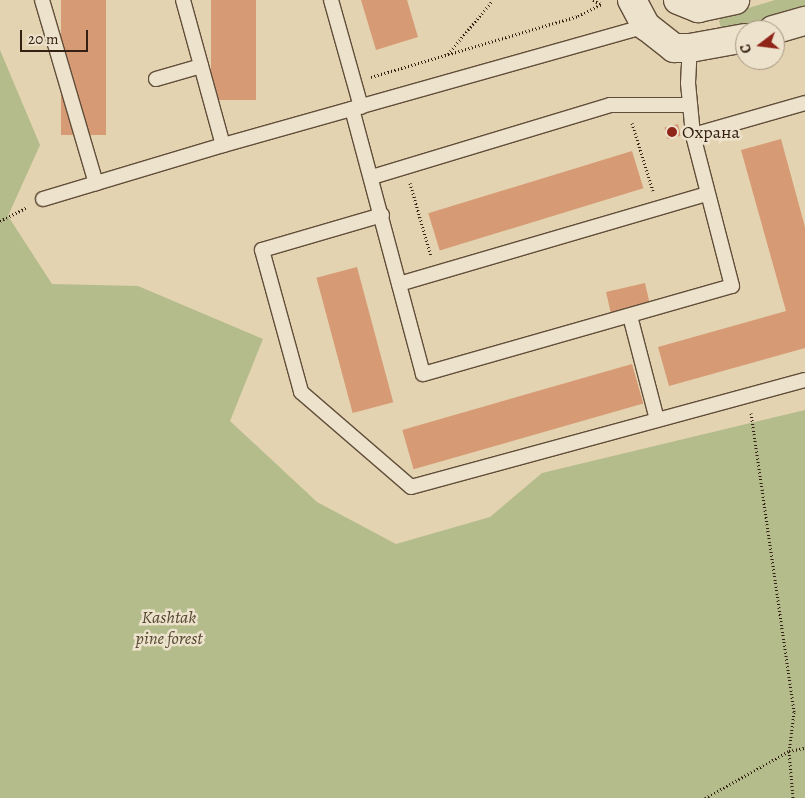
<!DOCTYPE html>
<html>
<head>
<meta charset="utf-8">
<style>
	body { margin:0 }
	#map { position:relative; width:805px; height:798px; overflow:hidden; background:#e4d3b1; font-family:Alegreya,serif }
	div>[style] { position:absolute }
	.green>* { inset:0; background:#b4bc8c }
	.building>* { inset:0; background:#d69a74; transform-origin:0 0 }
	.path>* { height:3px; margin-top:-1.5px; transform-origin:0; background:repeating-linear-gradient(90deg,#352113 0 1px,transparent 0 3.5px) }
	.roads { filter:drop-shadow(1px 0 #614e3a) drop-shadow(-1px 0 #614e3a) drop-shadow(0 1px #614e3a) drop-shadow(0 -1px #614e3a) }
	.service>* { height:14px; margin:-7px; padding:0 7px; transform-origin:7px; border-radius:7px; background:#ede2cc }
	.secondary>* { height:28px; margin:-14px; padding:0 14px; transform-origin:14px; border-radius:14px; background:#ede2cc }
	.dots>* { width:14px; height:14px; translate:-50% -50%; box-sizing:border-box; border:2px solid #ede2cc; border-radius:50% }
	span { translate:-50% -50%; white-space:nowrap; text-align:center; line-height:1.15; -webkit-text-stroke:5px #ede2cc; paint-order:stroke }
	.poi-label { font-size:18px; color:#352113 }
	.left { translate:0 -50%; text-align:left }
	.park-label { font-size:18px; color:#554831; font-style:italic }
	.north { position:absolute; left:735px; top:20px; width:50px; height:50px; box-sizing:border-box; background:#ede2cc; border:1px solid #a39582; border-radius:50%; rotate:255deg; font-size:14px; font-weight:700; line-height:20px; text-align:center; color:#352113 }
	.north::after { content:''; display:block; margin:auto; width:18px; height:22px; background:#8f2418; clip-path:polygon(50% 0,100% 100%,50% 72%,0 100%) }
	.scale { position:absolute; left:20px; top:30px; width:68px; height:22px; box-sizing:border-box; border:2px solid #352113; border-top:0; padding-left:6px; font-size:15px; line-height:18px; white-space:nowrap; color:#352113; -webkit-text-stroke:4px #ede2cc; paint-order:stroke }
</style>
</head>
<body>
<div id="map">
	<div class="green">
		<div style="clip-path:polygon(775px 0,805px 0,805px 8px,726px 31px,721px 28px,719px 21px,722px 16px)"></div>
		<div style="clip-path:polygon(0 50px,40px 145px,8px 216px,52px 284px,138px 286px,263px 339px,230px 421px,317px 502px,396px 544px,490px 517px,542px 473px,805px 410px,805px 798px,0 798px)"></div>
	</div>
	<div class="building">
		<div style="left:61px;top:0;width:45px;height:135px"></div>
		<div style="left:211px;top:0;width:45px;height:100px"></div>
		<div style="clip-path:polygon(361px 0,407px 0,418px 37px,376px 50px)"></div>
		<div style="left:678px;top:124px;width:12px;height:14px;rotate:76deg"></div>
		<div style="clip-path:polygon(781px 139px,805px 227px,805px 348px,669px 386px,658px 347px,786px 311px,741px 150px)"></div>
		<div style="left:632px;top:151px;width:39px;height:213px;rotate:73deg"></div>
		<div style="left:357px;top:267px;width:140px;height:42px;rotate:75deg"></div>
		<div style="left:645px;top:283px;width:22px;height:40px;rotate:77deg"></div>
		<div style="left:632px;top:364px;width:41px;height:239px;rotate:74deg"></div>
	</div>
	<div class="path">
		<div style="left:593px;top:0;width:9px;rotate:27deg"></div>
		<div style="left:448px;top:54px;width:70px;rotate:-50.2deg"></div>
		<div style="left:371px;top:77px;width:216px;rotate:-16.4deg"></div>
		<div style="left:578px;top:16px;width:27px;rotate:-27deg"></div>
		<div style="left:632px;top:123px;width:71px;rotate:72.8deg"></div>
		<div style="left:410px;top:183px;width:76px;rotate:74deg"></div>
		<div style="left:0;top:221px;width:30px;rotate:-27deg"></div>
		<div style="left:751px;top:413px;width:302px;rotate:81.8deg"></div>
		<div style="left:794px;top:712px;width:39px;rotate:97deg"></div>
		<div style="left:789px;top:751px;width:47px;rotate:85.1deg"></div>
		<div style="left:705px;top:798px;width:96px;rotate:-29.2deg"></div>
		<div style="left:789px;top:751px;width:16px;rotate:-11deg"></div>
	</div>
	<div class="roads">
		<div class="service">
			<div style="left:42px;top:0;width:191px;rotate:73.6deg"></div>
			<div style="left:183px;top:0;width:150px;rotate:74.6deg"></div>
			<div style="left:331px;top:0;width:111px;rotate:74.3deg"></div>
			<div style="left:156px;top:79px;width:47px;rotate:-16.1deg"></div>
			<div style="left:352px;top:109px;width:274px;rotate:75deg"></div>
			<div style="left:423px;top:374px;width:321px;rotate:-15.9deg"></div>
			<div style="left:732px;top:286px;width:156px;rotate:-104.5deg"></div>
			<div style="left:693px;top:135px;width:52px;rotate:-95.5deg"></div>
			<div style="left:688px;top:83px;width:35px;rotate:-87deg"></div>
			<div style="left:693px;top:135px;width:116px;rotate:-15.9deg"></div>
			<div style="left:372px;top:177px;width:249px;rotate:-16.8deg"></div>
			<div style="left:610px;top:105px;width:80px"></div>
			<div style="left:43px;top:199px;width:188px;rotate:-16.7deg"></div>
			<div style="left:223px;top:145px;width:439px;rotate:-15.7deg"></div>
			<div style="left:382px;top:215px;width:125px;rotate:163.7deg"></div>
			<div style="left:262px;top:250px;width:147px;rotate:74.6deg"></div>
			<div style="left:301px;top:392px;width:145px;rotate:40.8deg"></div>
			<div style="left:411px;top:487px;width:408px;rotate:-15.2deg"></div>
			<div style="left:399px;top:284px;width:321px;rotate:-16.3deg"></div>
			<div style="left:630px;top:316px;width:107px;rotate:75.4deg"></div>
		</div>
		<div class="secondary">
			<div style="left:632px;top:0;width:30px;rotate:62deg"></div>
			<div style="left:646px;top:26px;width:36px;rotate:38deg"></div>
			<div style="left:674px;top:48px;width:16px"></div>
			<div style="left:690px;top:48px;width:56px;rotate:-10.3deg"></div>
			<div style="left:678px;top:0;width:22px;rotate:22deg"></div>
			<div style="left:698px;top:8px;width:38px;rotate:-12deg"></div>
			<div style="left:773px;top:30px;width:33px;rotate:-16deg"></div>
		</div>
	</div>
	<div class="dots">
		<div style="left:672px;top:132px;background:#8f2418"></div>
	</div>
	<div class="poi-label">
		<span class="left" style="left:682px;top:132px">Охрана</span>
	</div>
	<div class="park-label">
		<span style="left:169px;top:628px">Kashtak<br>pine forest</span>
	</div>
	<div class="north">С</div>
	<div class="scale">20 m</div>
</div>
</body>
</html>
